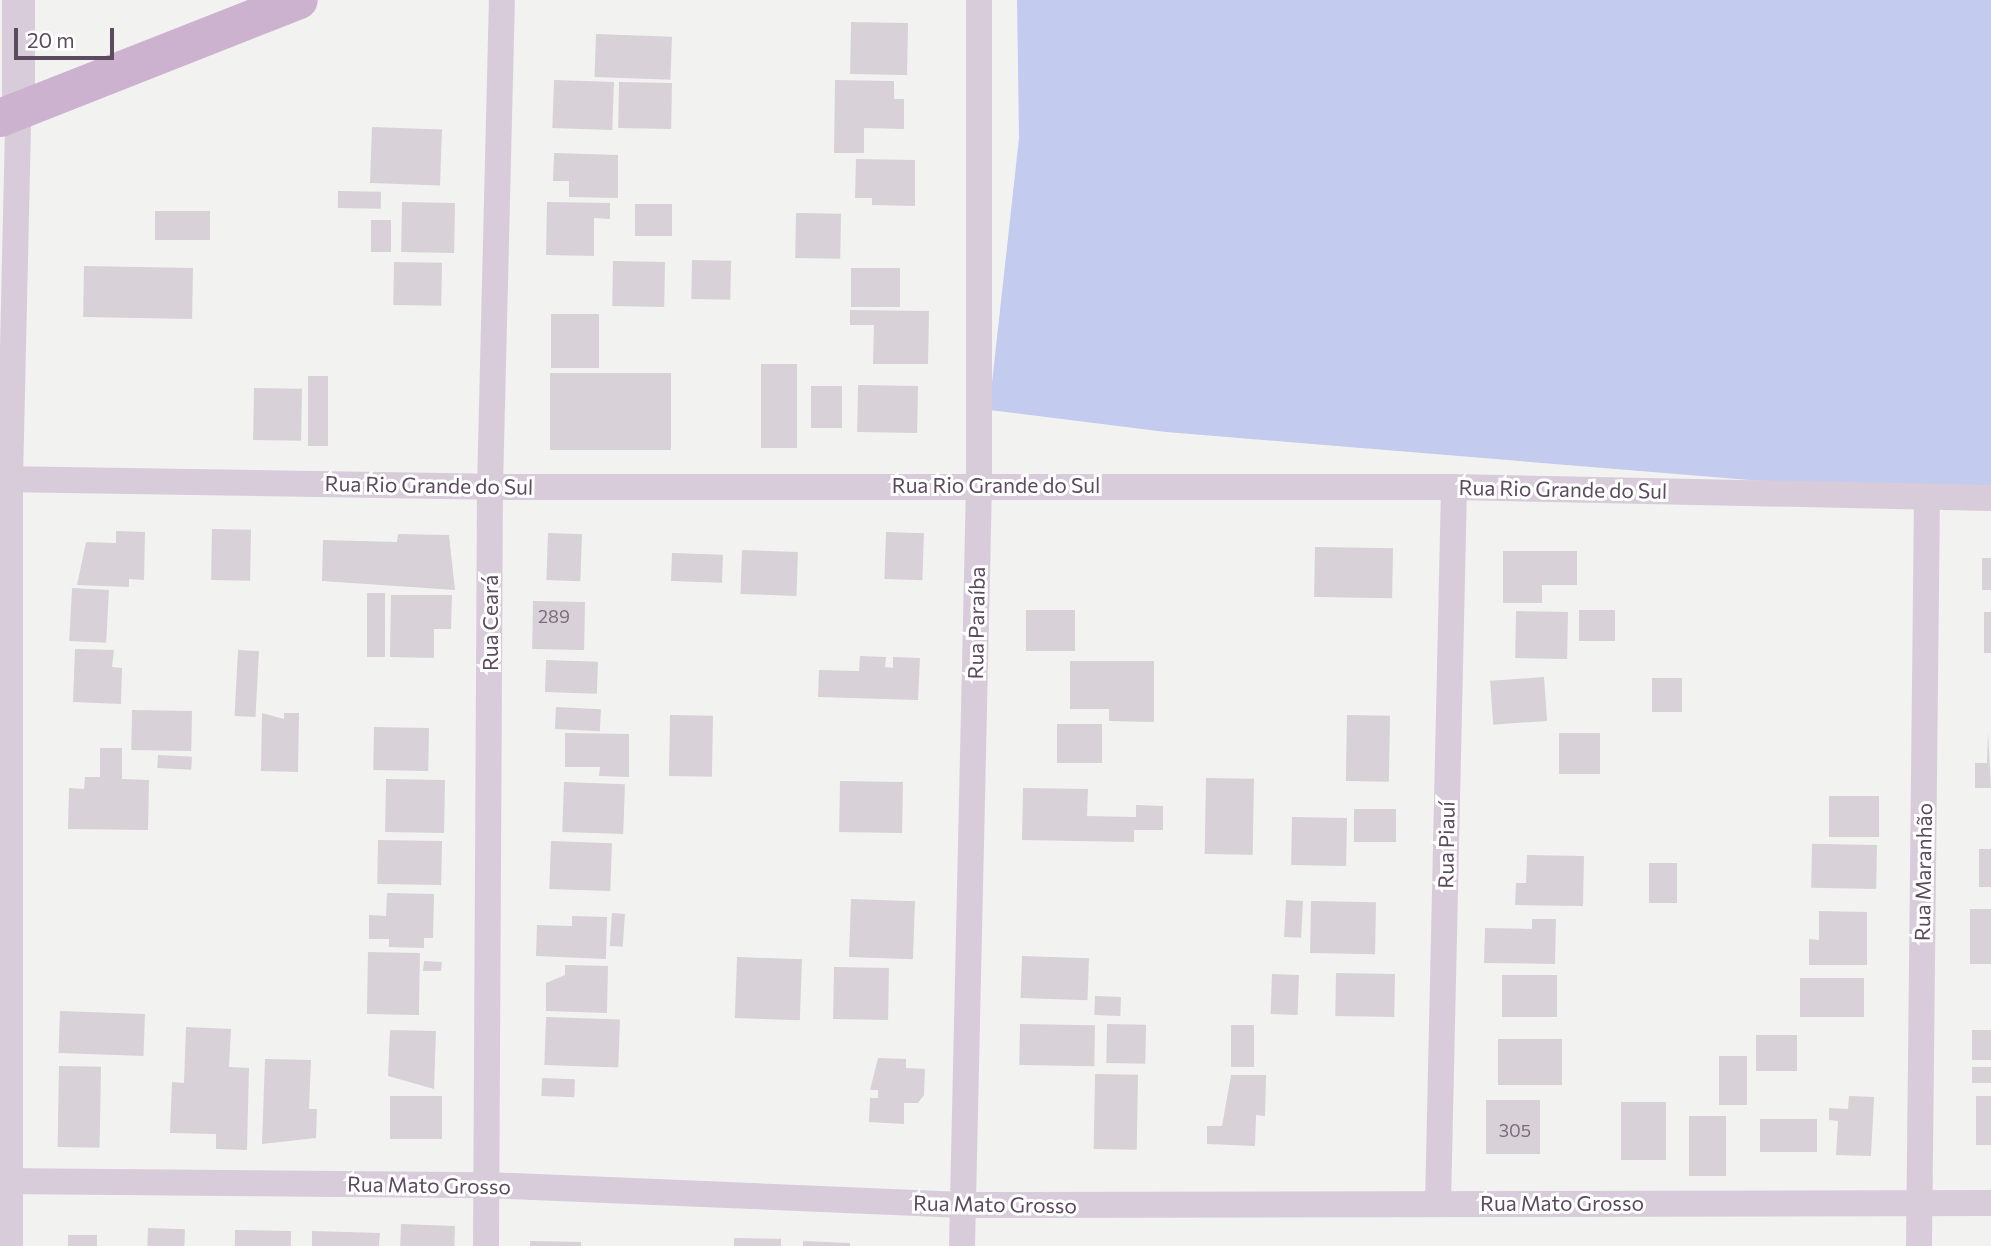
<!DOCTYPE html>
<html>
<head>
<meta charset="utf-8">
<style>
	body { margin:0 }
	#map { position:relative; width:1991px; height:1246px; overflow:hidden; background:#f2f3f1; font-family:Commissioner,sans-serif }
	div>[style] { position:absolute }
	.green>* { inset:0; background:#c3cbee }
	.building>* { inset:0; background:#d8d1d7; transform-origin:0 0 }
	.minor>* { height:26px; margin:-13px; padding:0 13px; transform-origin:13px; border-radius:13px; background:#d8ccda }
	.tertiary>* { height:33px; margin:-16.5px; padding:0 16.5px; transform-origin:16.5px; border-radius:16.5px; background:#d8ccda }
	.primary>* { height:38px; margin:-19px; padding:0 19px; transform-origin:19px; border-radius:19px; background:#ccb2ce }
	span { translate:-50% -50%; white-space:nowrap; text-align:center; line-height:1.15; -webkit-text-stroke:6px #fff; paint-order:stroke }
	.number-label { font-size:18px; color:#7b6c7c }
	.number-label span { -webkit-text-stroke-width:0 }
	.street-label { font-size:21px; color:#5c4a5e }
	.scale { position:absolute; left:14px; top:28px; width:100px; height:32px; box-sizing:border-box; border:4px solid #5c4a5e; border-top:0; padding-left:9px; font-size:21px; line-height:24px; white-space:nowrap; color:#5c4a5e; -webkit-text-stroke:5px #fff; paint-order:stroke }
</style>
</head>
<body>
<div id="map">
	<div class="green">
		<div style="clip-path:polygon(1017px 0,1991px 0,1991px 486px,1945px 496px,1166px 432px,989px 410px,1019px 138px)"></div>
	</div>
	<div class="building">
		<div style="left:851px;top:22px;width:57px;height:52px;rotate:1deg"></div>
		<div style="left:596px;top:34px;width:76px;height:43px;rotate:2deg"></div>
		<div style="left:554px;top:80px;width:60px;height:48px;rotate:2deg"></div>
		<div style="clip-path:polygon(835px 80px,894px 81px,894px 99px,904px 99px,904px 129px,864px 128px,864px 153px,834px 153px)"></div>
		<div style="left:619px;top:82px;width:53px;height:46px;rotate:1deg"></div>
		<div style="left:372px;top:127px;width:70px;height:56px;rotate:2deg"></div>
		<div style="clip-path:polygon(554px 153px,618px 155px,618px 198px,569px 197px,569px 181px,553px 181px)"></div>
		<div style="clip-path:polygon(856px 159px,915px 160px,915px 206px,872px 205px,872px 198px,855px 198px)"></div>
		<div style="left:338px;top:191px;width:43px;height:17px;rotate:1deg"></div>
		<div style="left:402px;top:202px;width:53px;height:50px;rotate:1deg"></div>
		<div style="clip-path:polygon(547px 202px,610px 203px,610px 219px,594px 218px,594px 256px,546px 255px)"></div>
		<div style="left:635px;top:204px;width:37px;height:32px"></div>
		<div style="left:155px;top:211px;width:55px;height:29px"></div>
		<div style="left:796px;top:213px;width:45px;height:45px;rotate:1deg"></div>
		<div style="left:371px;top:220px;width:20px;height:32px"></div>
		<div style="left:692px;top:260px;width:39px;height:39px;rotate:1deg"></div>
		<div style="left:613px;top:261px;width:52px;height:45px;rotate:1deg"></div>
		<div style="left:394px;top:262px;width:48px;height:43px;rotate:1deg"></div>
		<div style="left:84px;top:266px;width:109px;height:51px;rotate:1deg"></div>
		<div style="left:851px;top:268px;width:49px;height:39px"></div>
		<div style="clip-path:polygon(850px 310px,929px 311px,928px 364px,873px 364px,874px 325px,850px 325px)"></div>
		<div style="left:551px;top:314px;width:48px;height:54px"></div>
		<div style="left:761px;top:364px;width:36px;height:84px"></div>
		<div style="left:550px;top:373px;width:121px;height:77px"></div>
		<div style="left:308px;top:376px;width:20px;height:70px"></div>
		<div style="left:858px;top:385px;width:60px;height:47px;rotate:1deg"></div>
		<div style="left:811px;top:386px;width:31px;height:42px"></div>
		<div style="left:254px;top:388px;width:48px;height:52px;rotate:1deg"></div>
		<div style="left:212px;top:529px;width:39px;height:51px;rotate:1deg"></div>
		<div style="clip-path:polygon(116px 531px,145px 532px,144px 580px,129px 579px,129px 587px,77px 585px,86px 542px,116px 543px)"></div>
		<div style="left:886px;top:532px;width:38px;height:47px;rotate:2deg"></div>
		<div style="left:548px;top:533px;width:34px;height:47px;rotate:2deg"></div>
		<div style="clip-path:polygon(398px 534px,449px 535px,455px 590px,322px 581px,323px 540px,397px 542px)"></div>
		<div style="left:1315px;top:547px;width:78px;height:50px;rotate:1deg"></div>
		<div style="left:742px;top:550px;width:56px;height:44px;rotate:2deg"></div>
		<div style="clip-path:polygon(1503px 551px,1577px 551px,1577px 585px,1542px 585px,1542px 603px,1503px 603px)"></div>
		<div style="left:672px;top:553px;width:51px;height:28px;rotate:2deg"></div>
		<div style="left:1982px;top:558px;width:9px;height:32px"></div>
		<div style="left:72px;top:588px;width:37px;height:53px;rotate:3deg"></div>
		<div style="left:367px;top:593px;width:18px;height:64px"></div>
		<div style="clip-path:polygon(391px 595px,452px 595px,451px 629px,434px 629px,434px 658px,390px 657px)"></div>
		<div style="left:533px;top:601px;width:52px;height:48px;rotate:1deg"></div>
		<div style="left:1075px;top:610px;width:41px;height:49px;rotate:90deg"></div>
		<div style="left:1615px;top:610px;width:31px;height:36px;rotate:90deg"></div>
		<div style="left:1516px;top:611px;width:52px;height:47px;rotate:1deg"></div>
		<div style="left:1984px;top:612px;width:7px;height:41px"></div>
		<div style="clip-path:polygon(75px 649px,114px 650px,112px 667px,122px 668px,121px 704px,73px 702px)"></div>
		<div style="left:238px;top:650px;width:21px;height:66px;rotate:3deg"></div>
		<div style="clip-path:polygon(860px 656px,886px 657px,885px 667px,893px 668px,893px 657px,920px 658px,918px 700px,818px 697px,819px 670px,859px 671px)"></div>
		<div style="left:546px;top:660px;width:52px;height:32px;rotate:2deg"></div>
		<div style="clip-path:polygon(1070px 661px,1154px 661px,1154px 722px,1109px 721px,1109px 709px,1070px 709px)"></div>
		<div style="left:1544px;top:677px;width:44px;height:54px;rotate:86deg"></div>
		<div style="left:1652px;top:678px;width:30px;height:34px"></div>
		<div style="left:556px;top:707px;width:45px;height:22px;rotate:3deg"></div>
		<div style="left:132px;top:710px;width:60px;height:40px;rotate:1deg"></div>
		<div style="clip-path:polygon(262px 713px,284px 719px,284px 713px,299px 713px,298px 772px,261px 771px)"></div>
		<div style="left:670px;top:715px;width:43px;height:61px;rotate:1deg"></div>
		<div style="left:1347px;top:715px;width:43px;height:66px;rotate:1deg"></div>
		<div style="left:1057px;top:724px;width:45px;height:39px"></div>
		<div style="left:374px;top:727px;width:55px;height:43px;rotate:1deg"></div>
		<div style="clip-path:polygon(1988px 732px,1991px 788px,1975px 788px,1975px 763px,1987px 763px)"></div>
		<div style="clip-path:polygon(565px 733px,629px 734px,629px 777px,599px 776px,600px 767px,565px 767px)"></div>
		<div style="left:1559px;top:733px;width:41px;height:41px"></div>
		<div style="clip-path:polygon(100px 748px,122px 748px,122px 779px,149px 780px,148px 830px,68px 829px,69px 788px,84px 789px,85px 777px,100px 777px)"></div>
		<div style="left:158px;top:755px;width:34px;height:13px;rotate:3deg"></div>
		<div style="left:1206px;top:778px;width:48px;height:76px;rotate:1deg"></div>
		<div style="left:386px;top:779px;width:59px;height:53px;rotate:1deg"></div>
		<div style="left:840px;top:781px;width:63px;height:51px;rotate:1deg"></div>
		<div style="left:564px;top:782px;width:61px;height:50px;rotate:2deg"></div>
		<div style="clip-path:polygon(1023px 788px,1088px 789px,1087px 816px,1136px 817px,1136px 805px,1163px 806px,1163px 830px,1134px 830px,1134px 842px,1022px 840px)"></div>
		<div style="left:1829px;top:796px;width:50px;height:41px"></div>
		<div style="left:1354px;top:809px;width:42px;height:33px"></div>
		<div style="left:1292px;top:817px;width:55px;height:48px;rotate:1deg"></div>
		<div style="left:378px;top:840px;width:64px;height:44px;rotate:1deg"></div>
		<div style="left:551px;top:841px;width:61px;height:48px;rotate:2deg"></div>
		<div style="left:1877px;top:845px;width:44px;height:65px;rotate:91deg"></div>
		<div style="left:1979px;top:849px;width:12px;height:38px"></div>
		<div style="clip-path:polygon(1527px 855px,1584px 856px,1583px 906px,1515px 905px,1516px 883px,1526px 883px)"></div>
		<div style="left:1649px;top:863px;width:28px;height:40px"></div>
		<div style="clip-path:polygon(387px 893px,434px 894px,433px 938px,424px 938px,424px 948px,389px 947px,389px 939px,369px 939px,369px 915px,386px 916px)"></div>
		<div style="left:851px;top:899px;width:64px;height:58px;rotate:2deg"></div>
		<div style="left:1286px;top:900px;width:17px;height:37px;rotate:3deg"></div>
		<div style="left:1311px;top:901px;width:65px;height:52px;rotate:1deg"></div>
		<div style="left:1970px;top:909px;width:21px;height:55px"></div>
		<div style="clip-path:polygon(1819px 911px,1867px 912px,1867px 965px,1809px 965px,1809px 939px,1819px 940px)"></div>
		<div style="left:612px;top:913px;width:13px;height:33px;rotate:4deg"></div>
		<div style="clip-path:polygon(572px 916px,607px 917px,606px 959px,536px 956px,537px 925px,572px 926px)"></div>
		<div style="clip-path:polygon(1532px 919px,1556px 919px,1555px 964px,1484px 963px,1485px 928px,1532px 929px)"></div>
		<div style="left:368px;top:952px;width:52px;height:62px;rotate:1deg"></div>
		<div style="left:1022px;top:956px;width:67px;height:42px;rotate:2deg"></div>
		<div style="left:737px;top:957px;width:65px;height:61px;rotate:2deg"></div>
		<div style="clip-path:polygon(424px 961px,442px 962px,441px 971px,423px 971px)"></div>
		<div style="clip-path:polygon(565px 965px,608px 966px,607px 1013px,546px 1011px,546px 983px,565px 975px)"></div>
		<div style="left:834px;top:967px;width:55px;height:52px;rotate:1deg"></div>
		<div style="left:1336px;top:973px;width:59px;height:43px;rotate:1deg"></div>
		<div style="left:1272px;top:974px;width:27px;height:40px;rotate:2deg"></div>
		<div style="left:1502px;top:975px;width:55px;height:42px"></div>
		<div style="left:1800px;top:978px;width:64px;height:39px"></div>
		<div style="left:1095px;top:996px;width:26px;height:19px;rotate:2deg"></div>
		<div style="left:60px;top:1011px;width:85px;height:42px;rotate:2deg"></div>
		<div style="left:546px;top:1017px;width:74px;height:48px;rotate:2deg"></div>
		<div style="left:1020px;top:1024px;width:75px;height:41px;rotate:1deg"></div>
		<div style="left:1107px;top:1024px;width:39px;height:39px;rotate:1deg"></div>
		<div style="left:1231px;top:1025px;width:23px;height:42px"></div>
		<div style="clip-path:polygon(186px 1027px,231px 1029px,229px 1067px,249px 1068px,247px 1150px,216px 1149px,216px 1134px,170px 1133px,172px 1082px,184px 1083px)"></div>
		<div style="clip-path:polygon(390px 1030px,436px 1031px,434px 1089px,388px 1076px)"></div>
		<div style="left:1972px;top:1030px;width:19px;height:30px"></div>
		<div style="left:1797px;top:1035px;width:36px;height:41px;rotate:90deg"></div>
		<div style="left:1498px;top:1039px;width:64px;height:46px"></div>
		<div style="left:1719px;top:1056px;width:28px;height:49px"></div>
		<div style="clip-path:polygon(878px 1058px,906px 1059px,906px 1068px,925px 1069px,924px 1095px,918px 1103px,904px 1103px,904px 1124px,869px 1122px,870px 1098px,878px 1098px,878px 1090px,870px 1090px)"></div>
		<div style="clip-path:polygon(265px 1059px,311px 1060px,309px 1109px,317px 1109px,316px 1138px,262px 1144px)"></div>
		<div style="left:59px;top:1066px;width:42px;height:81px;rotate:1deg"></div>
		<div style="left:1972px;top:1067px;width:19px;height:16px"></div>
		<div style="left:1095px;top:1074px;width:43px;height:75px;rotate:1deg"></div>
		<div style="clip-path:polygon(1231px 1075px,1266px 1075px,1265px 1116px,1256px 1115px,1255px 1146px,1207px 1144px,1207px 1126px,1222px 1126px)"></div>
		<div style="left:542px;top:1078px;width:33px;height:18px;rotate:2deg"></div>
		<div style="left:390px;top:1096px;width:52px;height:43px"></div>
		<div style="clip-path:polygon(1849px 1096px,1874px 1097px,1871px 1156px,1836px 1155px,1838px 1121px,1829px 1120px,1829px 1108px,1848px 1109px)"></div>
		<div style="left:1976px;top:1096px;width:15px;height:49px"></div>
		<div style="left:1486px;top:1100px;width:54px;height:54px"></div>
		<div style="left:1621px;top:1102px;width:45px;height:58px"></div>
		<div style="left:1689px;top:1116px;width:37px;height:60px"></div>
		<div style="left:1760px;top:1119px;width:57px;height:33px"></div>
		<div style="left:401px;top:1224px;width:54px;height:22px;rotate:2deg"></div>
		<div style="left:148px;top:1228px;width:37px;height:18px;rotate:2deg"></div>
		<div style="left:235px;top:1230px;width:56px;height:16px;rotate:1deg"></div>
		<div style="clip-path:polygon(312px 1231px,380px 1233px,379px 1246px,312px 1246px)"></div>
		<div style="left:68px;top:1235px;width:29px;height:11px"></div>
		<div style="left:734px;top:1238px;width:47px;height:8px;rotate:1deg"></div>
		<div style="clip-path:polygon(530px 1241px,581px 1242px,581px 1246px,530px 1246px)"></div>
		<div style="clip-path:polygon(803px 1241px,850px 1243px,850px 1246px,803px 1246px)"></div>
	</div>
	<div class="minor">
		<div style="left:0;top:479px;width:490px;rotate:0.9deg"></div>
		<div style="left:490px;top:487px;width:964px"></div>
		<div style="left:1454px;top:487px;width:537px;rotate:1.17deg"></div>
		<div style="left:0;top:1181px;width:487px;rotate:0.5deg"></div>
		<div style="left:487px;top:1185px;width:477px;rotate:2.4deg"></div>
		<div style="left:964px;top:1205px;width:1027px;rotate:-0.11deg"></div>
		<div style="left:1438px;top:1204px;width:717px;rotate:-88.72deg"></div>
		<div style="left:10px;top:1246px;width:767px;rotate:-90deg"></div>
		<div style="left:10px;top:479px;width:366px;rotate:-88.7deg"></div>
		<div style="left:486px;top:1246px;width:759px;rotate:-89.7deg"></div>
		<div style="left:490px;top:487px;width:487px;rotate:-88.6deg"></div>
		<div style="left:962px;top:1246px;width:761px;rotate:-88.72deg"></div>
		<div style="left:979px;top:485px;width:485px;rotate:-90deg"></div>
		<div style="left:1919px;top:1246px;width:748px;rotate:-89.39deg"></div>
	</div>
	<div class="tertiary">
		<div style="left:18px;top:113px;width:113px;rotate:-90deg"></div>
	</div>
	<div class="primary">
		<div style="left:0;top:118px;width:321px;rotate:-21.5deg"></div>
	</div>
	<div class="number-label">
		<span style="left:554px;top:616px">289</span>
		<span style="left:1515px;top:1130px">305</span>
	</div>
	<div class="street-label">
		<span style="left:429px;top:485px;rotate:1deg">Rua Rio Grande do Sul</span>
		<span style="left:996px;top:485px">Rua Rio Grande do Sul</span>
		<span style="left:1563px;top:489px;rotate:1deg">Rua Rio Grande do Sul</span>
		<span style="left:490px;top:623px;rotate:-90deg">Rua Ceará</span>
		<span style="left:976px;top:623px;rotate:-89deg">Rua Paraíba</span>
		<span style="left:1446px;top:845px;rotate:-89deg">Rua Piauí</span>
		<span style="left:1923px;top:872px;rotate:-89deg">Rua Maranhão</span>
		<span style="left:429px;top:1185px;rotate:1deg">Rua Mato Grosso</span>
		<span style="left:1562px;top:1203px">Rua Mato Grosso</span>
		<span style="left:995px;top:1204px;rotate:1deg">Rua Mato Grosso</span>
	</div>
	<div class="scale">20 m</div>
</div>
</body>
</html>
